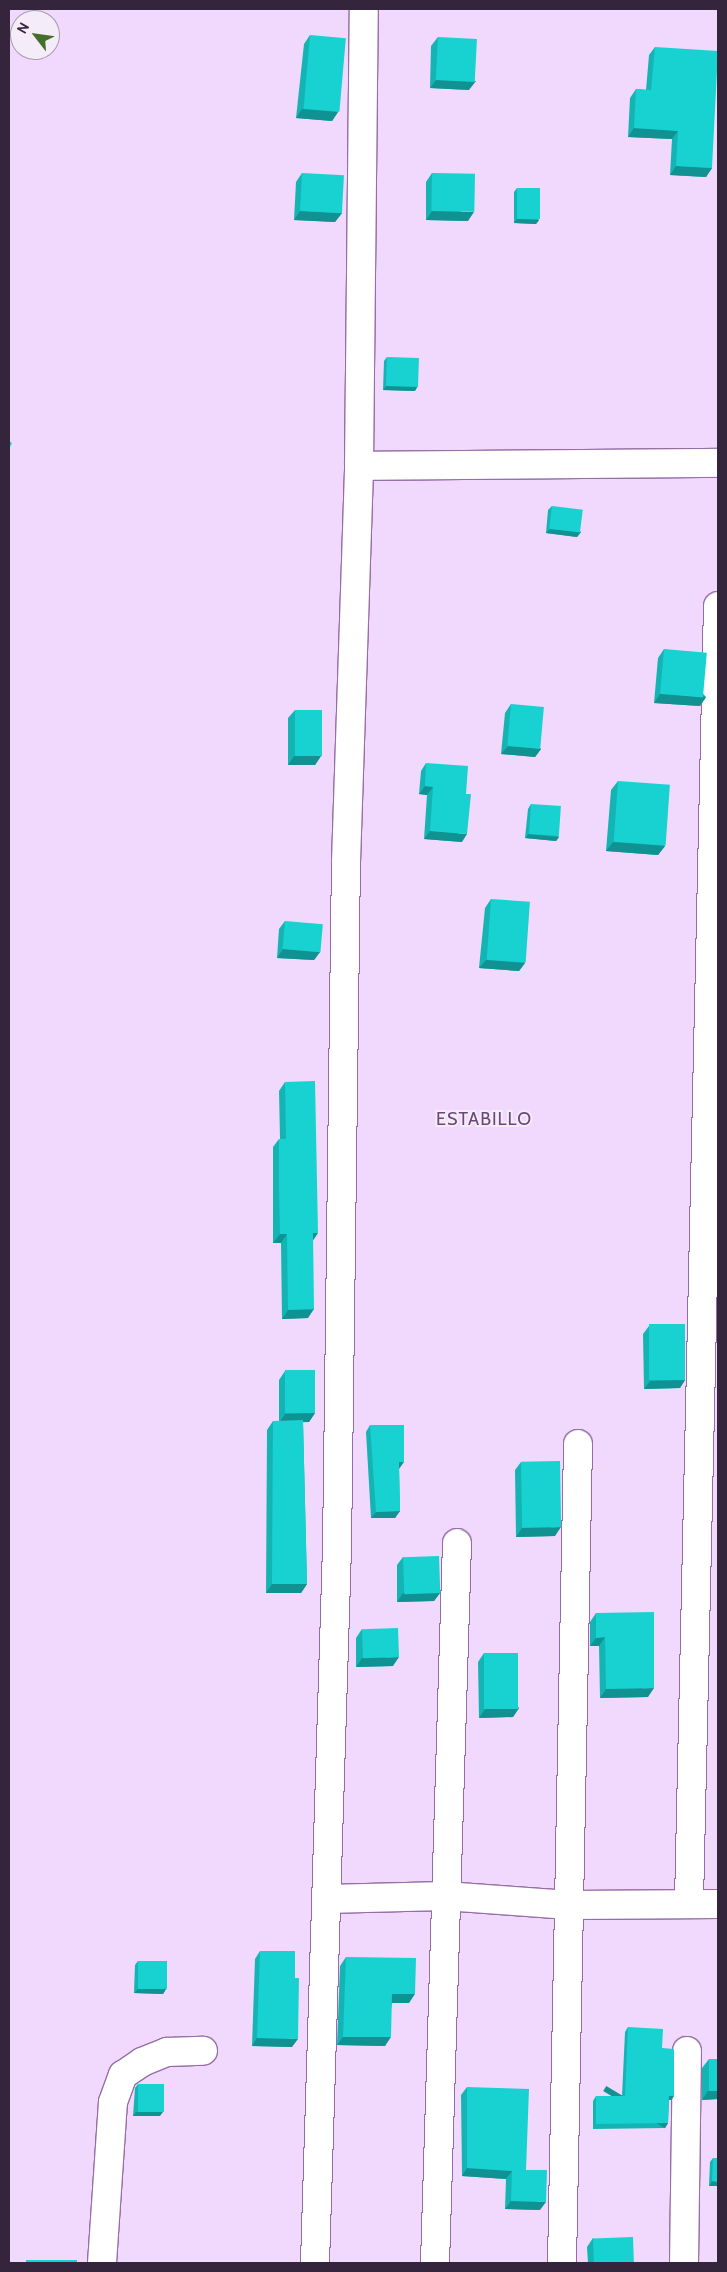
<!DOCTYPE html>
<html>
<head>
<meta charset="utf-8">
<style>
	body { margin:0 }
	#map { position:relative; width:727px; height:2272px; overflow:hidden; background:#f1d8fd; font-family:Cabin,sans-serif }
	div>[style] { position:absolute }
	.roads { filter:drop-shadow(1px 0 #956ea7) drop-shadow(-1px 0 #956ea7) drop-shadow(0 1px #956ea7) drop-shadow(0 -1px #956ea7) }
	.minor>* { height:28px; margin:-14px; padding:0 14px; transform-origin:14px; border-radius:14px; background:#fff }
	.wall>* { inset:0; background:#15b4b4 }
	.shaded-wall>* { inset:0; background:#119292; transform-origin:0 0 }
	.building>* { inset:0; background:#18d1d1; transform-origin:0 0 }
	span { translate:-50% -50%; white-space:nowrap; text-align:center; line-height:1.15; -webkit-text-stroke:4px #f5ecf9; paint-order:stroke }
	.neighbourhood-label { font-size:18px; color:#6b477c; letter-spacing:1px }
	.frame { position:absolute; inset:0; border:10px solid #34243c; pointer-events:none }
	.north { position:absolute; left:10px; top:10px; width:50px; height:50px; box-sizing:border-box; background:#f5ecf9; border:1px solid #a89cad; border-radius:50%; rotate:300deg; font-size:14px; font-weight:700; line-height:20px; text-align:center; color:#34243c }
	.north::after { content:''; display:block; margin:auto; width:18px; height:22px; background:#456e29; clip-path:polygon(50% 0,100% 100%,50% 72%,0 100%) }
</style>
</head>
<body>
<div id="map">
	<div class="roads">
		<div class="minor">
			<div style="left:359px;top:466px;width:359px;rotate:-0.5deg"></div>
			<div style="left:326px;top:1899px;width:119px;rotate:-1.4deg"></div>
			<div style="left:445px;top:1896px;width:124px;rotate:4.2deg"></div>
			<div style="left:569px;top:1905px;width:149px;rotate:-0.4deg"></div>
			<div style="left:689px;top:1902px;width:1296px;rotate:-88.72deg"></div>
			<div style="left:102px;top:2263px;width:161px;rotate:-86.1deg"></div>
			<div style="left:113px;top:2102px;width:29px;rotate:-70deg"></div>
			<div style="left:123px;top:2075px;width:23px;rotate:-34deg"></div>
			<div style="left:142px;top:2062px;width:27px;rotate:-22deg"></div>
			<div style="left:167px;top:2052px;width:36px;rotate:-2deg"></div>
			<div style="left:315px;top:2263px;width:716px;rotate:-88.24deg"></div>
			<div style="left:337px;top:1547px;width:685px;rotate:-89.25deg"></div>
			<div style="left:346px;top:862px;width:396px;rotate:-88.1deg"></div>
			<div style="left:359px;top:466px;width:457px;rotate:-89.4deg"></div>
			<div style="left:435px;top:2263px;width:720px;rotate:-88.25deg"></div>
			<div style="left:562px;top:2263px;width:819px;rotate:-88.88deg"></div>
			<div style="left:684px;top:2263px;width:212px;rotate:-89.2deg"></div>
		</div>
	</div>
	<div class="wall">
		<div style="clip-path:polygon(310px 35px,338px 112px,332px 121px,296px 118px,304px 44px)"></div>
		<div style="clip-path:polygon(438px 37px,469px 90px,430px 88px,431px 46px)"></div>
		<div style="clip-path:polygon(655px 47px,712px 168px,706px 177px,670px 175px,672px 139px,628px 137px,630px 98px,636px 89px,646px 90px,649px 55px)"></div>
		<div style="clip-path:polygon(302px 173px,342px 213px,335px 222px,294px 220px,296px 182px)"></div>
		<div style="clip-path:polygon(432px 173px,468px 221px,426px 220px,426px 182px)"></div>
		<div style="clip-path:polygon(517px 188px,539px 220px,536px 224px,514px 223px,514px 192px)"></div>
		<div style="clip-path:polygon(387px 357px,415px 391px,383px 390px,384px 361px)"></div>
		<div style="clip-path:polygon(552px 506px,581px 532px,577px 537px,546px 533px,548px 510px)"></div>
		<div style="clip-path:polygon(664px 649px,706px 697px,700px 706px,654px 703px,658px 658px)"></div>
		<div style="clip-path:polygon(511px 704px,541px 749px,535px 757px,501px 754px,505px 713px)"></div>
		<div style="clip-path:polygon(295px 710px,321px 756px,315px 765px,288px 765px,288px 718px)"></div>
		<div style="clip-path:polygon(426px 763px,462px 842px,424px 839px,427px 795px,419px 794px,421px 771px)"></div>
		<div style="clip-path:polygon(618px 781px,665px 846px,658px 855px,606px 851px,611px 790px)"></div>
		<div style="clip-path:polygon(531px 804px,559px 837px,556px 841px,525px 838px,528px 809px)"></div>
		<div style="clip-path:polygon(491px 899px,525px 963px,519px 971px,479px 968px,485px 908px)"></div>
		<div style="clip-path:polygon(285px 921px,320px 952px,314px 960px,277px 958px,279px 929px)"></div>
		<div style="clip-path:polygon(285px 1082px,313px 1240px,308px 1318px,282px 1319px,281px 1243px,273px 1243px,273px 1147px,279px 1139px,280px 1139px,279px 1091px)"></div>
		<div style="clip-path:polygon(649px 1326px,685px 1380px,680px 1388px,644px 1389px,643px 1334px)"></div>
		<div style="clip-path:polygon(285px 1371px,315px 1413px,309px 1422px,303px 1422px,307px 1584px,301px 1593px,266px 1593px,267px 1430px,273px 1421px,279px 1421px,279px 1380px)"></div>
		<div style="clip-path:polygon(370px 1425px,399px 1469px,400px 1511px,395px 1518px,371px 1518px,366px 1432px)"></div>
		<div style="clip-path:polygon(521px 1462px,555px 1536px,516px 1537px,515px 1470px)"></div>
		<div style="clip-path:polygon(403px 1557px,440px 1593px,434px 1601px,397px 1602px,397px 1565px)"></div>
		<div style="clip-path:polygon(596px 1613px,648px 1697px,600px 1698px,599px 1646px,590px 1646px,590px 1622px)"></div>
		<div style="clip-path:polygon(362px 1629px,393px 1666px,356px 1667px,356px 1638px)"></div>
		<div style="clip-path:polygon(484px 1653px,519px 1708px,513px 1717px,479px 1718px,478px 1662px)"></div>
		<div style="clip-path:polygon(718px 1665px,718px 1708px,717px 1667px)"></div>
		<div style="clip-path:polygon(260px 1951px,292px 2047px,252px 2046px,255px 1959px)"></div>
		<div style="clip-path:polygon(346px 1957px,409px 2003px,392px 2003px,385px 2046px,337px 2045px,340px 1966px)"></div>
		<div style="clip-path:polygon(138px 1961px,166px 1989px,163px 1994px,134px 1993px,135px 1965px)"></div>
		<div style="clip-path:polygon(628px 2027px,662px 2048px,674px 2096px,671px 2100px,669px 2100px,668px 2123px,665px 2128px,593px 2129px,593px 2101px,596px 2096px,622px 2096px,625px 2032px)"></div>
		<div style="clip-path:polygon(709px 2059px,718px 2099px,702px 2100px,702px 2068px)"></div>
		<div style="clip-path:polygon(138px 2084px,160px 2116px,133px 2116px,135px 2088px)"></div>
		<div style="clip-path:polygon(467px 2087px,526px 2170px,540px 2210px,505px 2209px,506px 2179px,462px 2176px,461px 2095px)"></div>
		<div style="clip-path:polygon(713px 2158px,718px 2158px,718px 2186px,709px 2186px,710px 2162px)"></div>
		<div style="clip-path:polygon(593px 2238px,634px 2263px,588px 2263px,587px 2247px)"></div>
	</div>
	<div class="shaded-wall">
		<div style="clip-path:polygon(436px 80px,476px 81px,469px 90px,430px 88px)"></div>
		<div style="clip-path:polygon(302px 109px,338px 112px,332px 121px,296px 118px)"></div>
		<div style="clip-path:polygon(634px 128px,678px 131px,672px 139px,628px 137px)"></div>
		<div style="clip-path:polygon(676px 166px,712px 168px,706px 177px,670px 175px)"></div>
		<div style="clip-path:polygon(300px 211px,342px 213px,335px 222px,294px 220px)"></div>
		<div style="clip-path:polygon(432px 211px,474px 212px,468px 221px,426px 220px)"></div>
		<div style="clip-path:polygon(517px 219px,539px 220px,536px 224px,514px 223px)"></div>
		<div style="clip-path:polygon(386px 386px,418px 386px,415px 391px,383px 390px)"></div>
		<div style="clip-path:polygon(550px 529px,581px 532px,577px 537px,546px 533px)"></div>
		<div style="clip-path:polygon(660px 694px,706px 697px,700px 706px,654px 703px)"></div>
		<div style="clip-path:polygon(508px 746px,541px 749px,535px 757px,501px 754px)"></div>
		<div style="clip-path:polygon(294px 756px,321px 756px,315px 765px,288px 765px)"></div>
		<div style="clip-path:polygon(425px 786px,433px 787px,427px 795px,419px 794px)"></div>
		<div style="clip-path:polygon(430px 831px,467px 834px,462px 842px,424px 839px)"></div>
		<div style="clip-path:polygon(529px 834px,559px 837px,556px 841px,525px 838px)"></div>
		<div style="clip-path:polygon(613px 842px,665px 846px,658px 855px,606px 851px)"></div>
		<div style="clip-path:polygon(283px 949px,320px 952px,314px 960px,277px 958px)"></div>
		<div style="clip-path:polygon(486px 960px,525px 963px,519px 971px,479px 968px)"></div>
		<div style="clip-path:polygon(313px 1233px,318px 1233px,312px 1242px)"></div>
		<div style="clip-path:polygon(280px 1234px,287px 1234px,281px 1243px,273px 1243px)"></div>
		<div style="clip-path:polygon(314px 1309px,308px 1318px,282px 1319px,288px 1310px)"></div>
		<div style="clip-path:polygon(685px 1380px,680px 1388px,644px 1389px,650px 1381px)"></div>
		<div style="clip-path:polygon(315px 1413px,309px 1422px,279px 1423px,285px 1414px)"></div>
		<div style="clip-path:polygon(399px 1462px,404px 1462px,399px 1469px)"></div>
		<div style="clip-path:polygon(400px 1511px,395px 1518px,371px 1518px,376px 1512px)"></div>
		<div style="clip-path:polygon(561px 1527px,555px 1536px,516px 1537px,522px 1528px)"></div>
		<div style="clip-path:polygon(272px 1584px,307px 1584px,301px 1593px,266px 1593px)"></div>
		<div style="clip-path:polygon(403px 1593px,440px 1593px,434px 1601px,397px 1602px)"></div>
		<div style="clip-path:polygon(605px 1637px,599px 1646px,590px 1646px,596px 1638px)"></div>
		<div style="clip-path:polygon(399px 1657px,393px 1666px,356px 1667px,362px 1658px)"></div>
		<div style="clip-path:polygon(654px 1688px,648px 1697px,600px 1698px,606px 1689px)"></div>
		<div style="clip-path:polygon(519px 1708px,513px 1717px,479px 1718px,485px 1709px)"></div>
		<div style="clip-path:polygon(138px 1989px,166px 1989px,163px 1994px,134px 1993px)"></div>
		<div style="clip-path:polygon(392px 1994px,415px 1994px,409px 2003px,386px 2003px)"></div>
		<div style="clip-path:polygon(343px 2037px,391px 2037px,385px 2046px,337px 2045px)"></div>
		<div style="clip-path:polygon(257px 2038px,298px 2039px,292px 2047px,252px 2046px)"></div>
		<div style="clip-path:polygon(708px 2091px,718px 2091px,718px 2099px,702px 2100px)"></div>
		<div style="clip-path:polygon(669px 2096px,674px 2096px,671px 2100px,666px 2100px)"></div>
		<div style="clip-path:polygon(136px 2112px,163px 2112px,160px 2116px,133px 2116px)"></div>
		<div style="left:668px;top:2123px;width:6px;height:72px;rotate:121deg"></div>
		<div style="clip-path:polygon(467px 2168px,512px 2171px,506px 2179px,462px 2176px)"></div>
		<div style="clip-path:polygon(712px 2181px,718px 2182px,718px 2186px,709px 2186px)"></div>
		<div style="clip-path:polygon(511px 2201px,546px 2202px,540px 2210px,505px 2209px)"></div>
	</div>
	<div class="building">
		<div style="left:310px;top:35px;width:36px;height:74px;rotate:5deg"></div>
		<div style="left:438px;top:37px;width:39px;height:43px;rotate:3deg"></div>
		<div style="clip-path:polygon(655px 47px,718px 51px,712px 168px,676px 166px,678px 131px,634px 128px,636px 89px,651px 90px)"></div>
		<div style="left:302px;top:173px;width:42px;height:38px;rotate:3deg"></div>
		<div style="left:432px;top:173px;width:43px;height:38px;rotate:1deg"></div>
		<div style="left:517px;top:188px;width:23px;height:31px"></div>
		<div style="left:387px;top:357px;width:32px;height:29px;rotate:2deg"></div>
		<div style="clip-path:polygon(9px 441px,12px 443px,9px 449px)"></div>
		<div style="left:552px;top:506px;width:31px;height:23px;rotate:7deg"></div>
		<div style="left:664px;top:649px;width:43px;height:45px;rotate:5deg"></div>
		<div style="left:511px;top:704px;width:33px;height:42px;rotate:5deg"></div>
		<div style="left:295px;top:710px;width:27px;height:46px"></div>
		<div style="clip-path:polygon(426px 763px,468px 766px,466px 794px,471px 794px,467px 834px,430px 831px,433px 787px,425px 786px)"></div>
		<div style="left:618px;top:781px;width:52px;height:61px;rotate:4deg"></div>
		<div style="left:531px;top:804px;width:30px;height:30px;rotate:4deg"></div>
		<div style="left:491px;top:899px;width:39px;height:61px;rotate:4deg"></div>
		<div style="left:285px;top:921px;width:38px;height:28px;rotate:5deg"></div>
		<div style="clip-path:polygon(315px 1081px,318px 1233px,313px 1233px,314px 1309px,288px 1310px,287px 1234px,280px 1234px,279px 1186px,279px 1139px,286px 1139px,285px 1082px)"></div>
		<div style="left:685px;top:1324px;width:56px;height:36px;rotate:90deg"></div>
		<div style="left:315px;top:1370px;width:43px;height:30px;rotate:90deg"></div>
		<div style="clip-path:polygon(303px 1420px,307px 1584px,272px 1584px,273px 1421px)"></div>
		<div style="clip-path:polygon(370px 1425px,404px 1425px,404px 1462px,399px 1462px,400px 1511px,376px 1512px)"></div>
		<div style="left:560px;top:1461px;width:66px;height:39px;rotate:89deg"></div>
		<div style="left:439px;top:1556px;width:37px;height:36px;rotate:88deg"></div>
		<div style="clip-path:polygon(654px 1612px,654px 1688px,606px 1689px,605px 1637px,596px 1638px,596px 1613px)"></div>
		<div style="left:398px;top:1628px;width:29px;height:36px;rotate:88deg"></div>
		<div style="left:484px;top:1653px;width:34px;height:56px"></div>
		<div style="clip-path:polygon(260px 1951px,295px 1951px,295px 1978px,299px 1978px,298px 2039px,257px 2038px)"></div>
		<div style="clip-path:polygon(346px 1957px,416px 1958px,415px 1994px,392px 1994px,391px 2037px,343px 2037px)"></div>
		<div style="left:138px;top:1961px;width:29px;height:28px"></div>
		<div style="clip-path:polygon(628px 2027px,663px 2029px,662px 2048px,674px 2049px,674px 2096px,669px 2096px,668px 2123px,596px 2124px,596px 2096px,625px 2096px)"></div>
		<div style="left:709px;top:2059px;width:9px;height:32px"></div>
		<div style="left:138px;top:2084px;width:26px;height:28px"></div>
		<div style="clip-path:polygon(467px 2087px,529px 2089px,526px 2170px,547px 2170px,546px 2202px,511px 2201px,512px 2171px,467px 2168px)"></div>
		<div style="clip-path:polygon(713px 2158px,718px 2158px,718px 2182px,712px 2181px)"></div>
		<div style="left:633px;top:2237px;width:26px;height:40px;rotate:88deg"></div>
		<div style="left:26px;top:2260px;width:51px;height:3px"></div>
	</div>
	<div class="neighbourhood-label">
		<span style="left:484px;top:1119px">ESTABILLO</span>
	</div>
	<div class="frame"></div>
	<div class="north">N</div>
</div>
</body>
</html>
